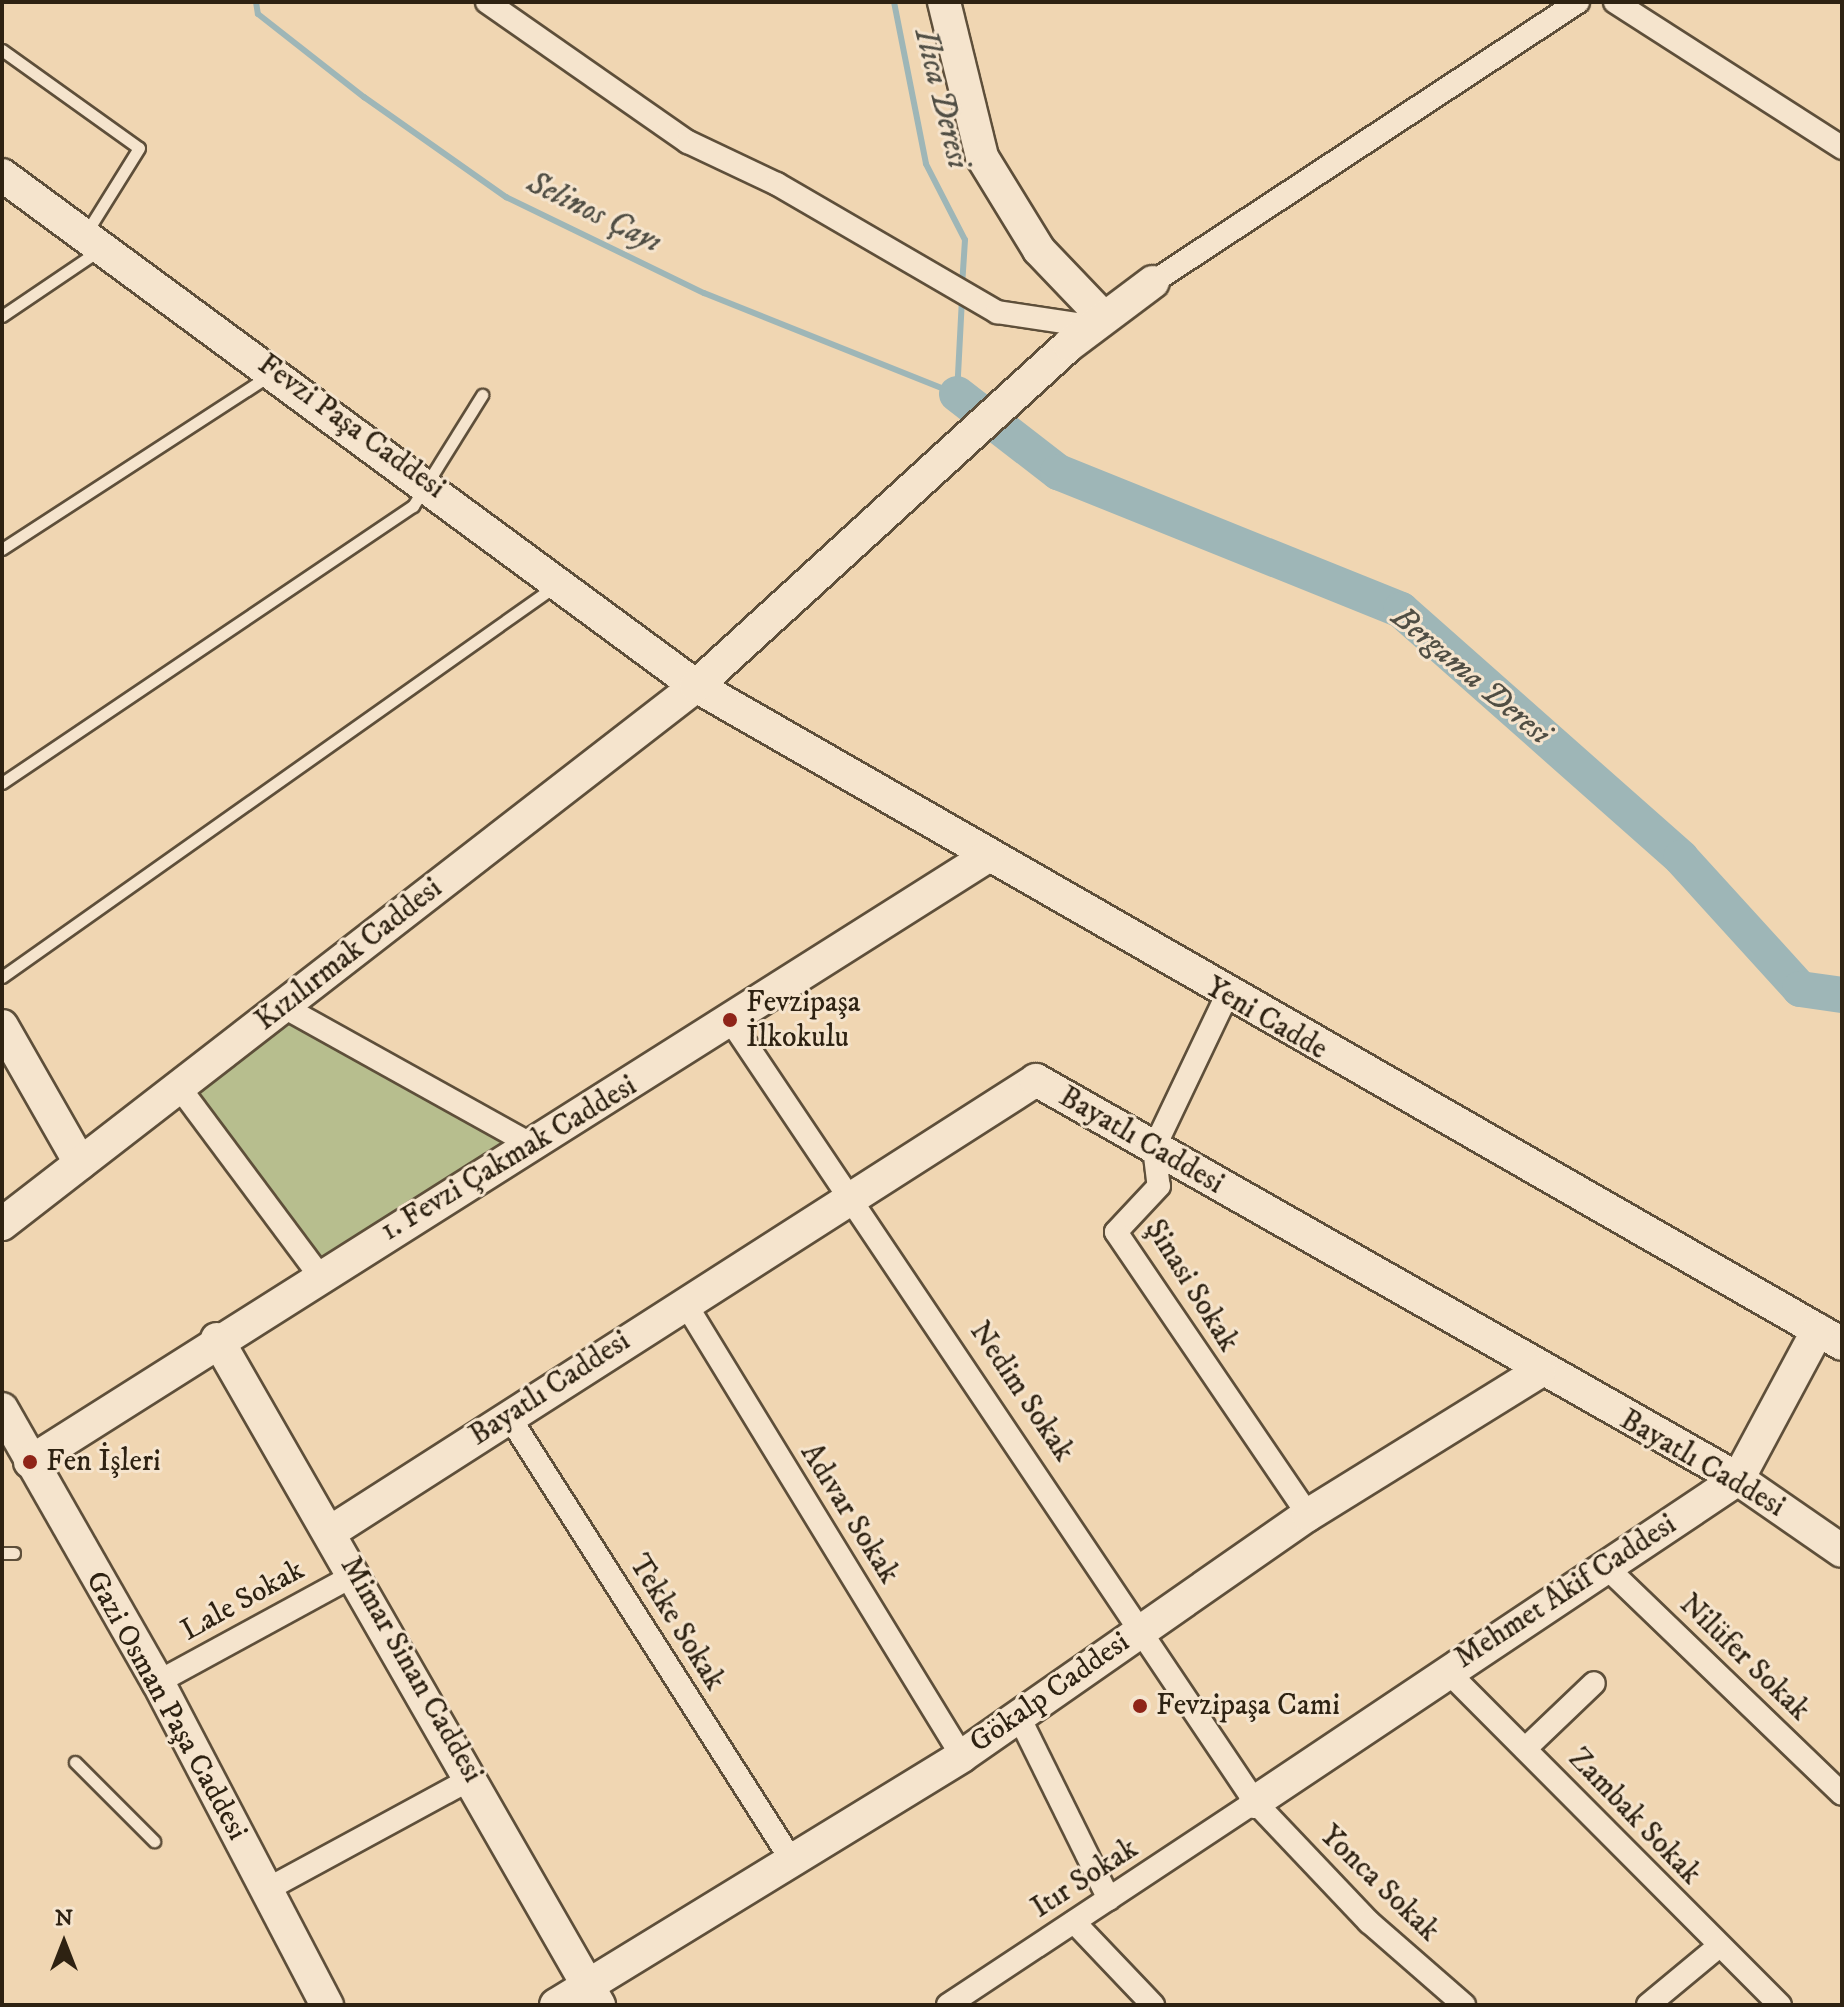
<!DOCTYPE html>
<html>
<head>
<meta charset="utf-8">
<style>
	body { margin:0 }
	#map { position:relative; width:1844px; height:2007px; overflow:hidden; background:#f0d6b2; font-family:"IM FELL DW Pica",serif }
	div>[style] { position:absolute }
	.green>* { inset:0; background:#b7be8e }
	.stream>* { height:6px; margin:-3px; padding:0 3px; transform-origin:3px; border-radius:3px; background:#9eb6b7 }
	.river>* { height:36px; margin:-18px; padding:0 18px; transform-origin:18px; border-radius:18px; background:#9eb6b7 }
	.roads { filter:drop-shadow(2px 0 #5e4f3a) drop-shadow(-2px 0 #5e4f3a) drop-shadow(0 2px #5e4f3a) drop-shadow(0 -2px #5e4f3a) }
	.lane>* { height:11px; margin:-5.5px; padding:0 5.5px; transform-origin:5.5px; border-radius:5.5px; background:#f5e4cd }
	.street>* { height:22px; margin:-11px; padding:0 11px; transform-origin:11px; border-radius:11px; background:#f5e4cd }
	.secondary>* { height:32px; margin:-16px; padding:0 16px; transform-origin:16px; border-radius:16px; background:#f5e4cd }
	.dots>* { width:22px; height:22px; translate:-50% -50%; box-sizing:border-box; border:4px solid #f5e4cd; border-radius:50% }
	span { translate:-50% -50%; white-space:nowrap; text-align:center; line-height:1.15; -webkit-text-stroke:6px #f5e4cd; paint-order:stroke }
	.street-label { font-size:30px; color:#2e2212 }
	.poi-label { font-size:30px; color:#2e2212 }
	.left { translate:0 -50%; text-align:left }
	.water-label { font-size:32px; color:#504e44; font-style:italic }
	.frame { position:absolute; inset:0; border:4px solid #2e2212; pointer-events:none }
	.north { position:absolute; left:24px; top:1903px; width:80px; height:80px; -webkit-text-stroke:6px #f5e4cd; paint-order:stroke; rotate:0deg; font-size:22px; font-weight:700; line-height:32px; text-align:center; color:#2e2212 }
	.north::after { content:''; display:block; margin:auto; width:28px; height:36px; background:#2e2212; clip-path:polygon(50% 0,100% 100%,50% 72%,0 100%) }
</style>
</head>
<body>
<div id="map">
	<div class="green">
		<div style="clip-path:polygon(284px 1007px,536px 1147px,319px 1275px,179px 1087px)"></div>
	</div>
	<div class="stream">
		<div style="left:256px;top:2px;width:12px;rotate:81deg"></div>
		<div style="left:258px;top:14px;width:135px;rotate:38.1deg"></div>
		<div style="left:364px;top:97px;width:174px;rotate:35.2deg"></div>
		<div style="left:506px;top:197px;width:220px;rotate:25.9deg"></div>
		<div style="left:704px;top:293px;width:272px;rotate:21.8deg"></div>
		<div style="left:957px;top:394px;width:97px;rotate:-87deg"></div>
		<div style="left:894px;top:2px;width:165px;rotate:78.8deg"></div>
		<div style="left:926px;top:164px;width:85px;rotate:62.8deg"></div>
		<div style="left:965px;top:240px;width:46px;rotate:93.7deg"></div>
	</div>
	<div class="river">
		<div style="left:957px;top:394px;width:128px;rotate:37.7deg"></div>
		<div style="left:1058px;top:472px;width:370px;rotate:21.9deg"></div>
		<div style="left:1401px;top:610px;width:374px;rotate:41.5deg"></div>
		<div style="left:1681px;top:858px;width:177px;rotate:47.7deg"></div>
		<div style="left:1800px;top:989px;width:42px;rotate:8.1deg"></div>
	</div>
	<div class="roads">
		<div class="lane">
			<div style="left:2px;top:50px;width:168px;rotate:35.6deg"></div>
			<div style="left:139px;top:148px;width:100px;rotate:121.9deg"></div>
			<div style="left:2px;top:316px;width:116px;rotate:-34.1deg"></div>
			<div style="left:2px;top:549px;width:320px;rotate:-33deg"></div>
			<div style="left:2px;top:783px;width:496px;rotate:-34deg"></div>
			<div style="left:413px;top:506px;width:131px;rotate:-58.1deg"></div>
			<div style="left:2px;top:977px;width:677px;rotate:-35.26deg"></div>
			<div style="left:2px;top:1553px;width:12px"></div>
			<div style="left:75px;top:1762px;width:112px;rotate:45deg"></div>
		</div>
		<div class="street">
			<div style="left:487px;top:2px;width:245px;rotate:34.9deg"></div>
			<div style="left:688px;top:142px;width:98px;rotate:25.3deg"></div>
			<div style="left:777px;top:184px;width:255px;rotate:30.2deg"></div>
			<div style="left:997px;top:312px;width:94px;rotate:8.6deg"></div>
			<div style="left:1615px;top:2px;width:270px;rotate:32.7deg"></div>
			<div style="left:1153px;top:282px;width:509px;rotate:-33.38deg"></div>
			<div style="left:1227px;top:995px;width:170px;rotate:115.5deg"></div>
			<div style="left:1154px;top:1148px;width:38px;rotate:83deg"></div>
			<div style="left:1159px;top:1186px;width:63px;rotate:133.1deg"></div>
			<div style="left:1116px;top:1232px;width:342px;rotate:55.8deg"></div>
			<div style="left:284px;top:1007px;width:288px;rotate:29.1deg"></div>
			<div style="left:730px;top:1020px;width:942px;rotate:56.12deg"></div>
			<div style="left:1255px;top:1802px;width:166px;rotate:46.5deg"></div>
			<div style="left:1369px;top:1922px;width:126px;rotate:41.1deg"></div>
			<div style="left:179px;top:1087px;width:234px;rotate:53.3deg"></div>
			<div style="left:685px;top:1303px;width:531px;rotate:58.56deg"></div>
			<div style="left:508px;top:1415px;width:532px;rotate:57.5deg"></div>
			<div style="left:1604px;top:1565px;width:330px;rotate:43.9deg"></div>
			<div style="left:1446px;top:1670px;width:473px;rotate:45.1deg"></div>
			<div style="left:158px;top:1682px;width:226px;rotate:-28.6deg"></div>
			<div style="left:1019px;top:1717px;width:203px;rotate:63.7deg"></div>
			<div style="left:1525px;top:1749px;width:95px;rotate:-43.7deg"></div>
			<div style="left:266px;top:1890px;width:234px;rotate:-28.5deg"></div>
			<div style="left:1074px;top:1922px;width:115px;rotate:46.4deg"></div>
			<div style="left:948px;top:2005px;width:368px;rotate:-33.5deg"></div>
			<div style="left:1648px;top:2005px;width:92px;rotate:-39.7deg"></div>
		</div>
		<div class="secondary">
			<div style="left:944px;top:2px;width:160px;rotate:76.2deg"></div>
			<div style="left:982px;top:157px;width:109px;rotate:58.5deg"></div>
			<div style="left:1039px;top:250px;width:91px;rotate:46.3deg"></div>
			<div style="left:2px;top:175px;width:862px;rotate:36.36deg"></div>
			<div style="left:696px;top:686px;width:1321px;rotate:29.86deg"></div>
			<div style="left:2px;top:1026px;width:158px;rotate:60.3deg"></div>
			<div style="left:2px;top:1224px;width:878px;rotate:-37.78deg"></div>
			<div style="left:696px;top:686px;width:505px;rotate:-42.43deg"></div>
			<div style="left:1069px;top:345px;width:105px;rotate:-36.9deg"></div>
			<div style="left:217px;top:1339px;width:768px;rotate:60.16deg"></div>
			<div style="left:2px;top:1409px;width:314px;rotate:60.3deg"></div>
			<div style="left:158px;top:1682px;width:365px;rotate:62.4deg"></div>
			<div style="left:30px;top:1462px;width:1134px;rotate:-32.32deg"></div>
			<div style="left:332px;top:1531px;width:836px;rotate:-32.64deg"></div>
			<div style="left:1036px;top:1080px;width:807px;rotate:29.61deg"></div>
			<div style="left:1738px;top:1479px;width:126px;rotate:34.7deg"></div>
			<div style="left:1255px;top:1802px;width:581px;rotate:-33.77deg"></div>
			<div style="left:1738px;top:1479px;width:169px;rotate:-61.8deg"></div>
			<div style="left:556px;top:2005px;width:476px;rotate:-31.5deg"></div>
			<div style="left:962px;top:1756px;width:422px;rotate:-34.9deg"></div>
			<div style="left:1308px;top:1515px;width:272px;rotate:-31.8deg"></div>
		</div>
	</div>
	<div class="dots">
		<div style="left:730px;top:1020px;background:#8f2418"></div>
		<div style="left:30px;top:1462px;background:#8f2418"></div>
		<div style="left:1140px;top:1706px;background:#8f2418"></div>
	</div>
	<div class="street-label">
		<span style="left:351px;top:427px;rotate:36deg">Fevzi Paşa Caddesi</span>
		<span style="left:349px;top:955px;rotate:-38deg">Kızılırmak Caddesi</span>
		<span style="left:1266px;top:1019px;rotate:30deg">Yeni Cadde</span>
		<span style="left:1141px;top:1141px;rotate:30deg">Bayatlı Caddesi</span>
		<span style="left:509px;top:1159px;rotate:-31deg">1. Fevzi Çakmak Caddesi</span>
		<span style="left:1191px;top:1286px;rotate:58deg">Şinasi Sokak</span>
		<span style="left:550px;top:1389px;rotate:-33deg">Bayatlı Caddesi</span>
		<span style="left:1021px;top:1392px;rotate:56deg">Nedim Sokak</span>
		<span style="left:1702px;top:1464px;rotate:30deg">Bayatlı Caddesi</span>
		<span style="left:849px;top:1514px;rotate:58deg">Adıvar Sokak</span>
		<span style="left:1566px;top:1592px;rotate:-33deg">Mehmet Akif Caddesi</span>
		<span style="left:243px;top:1601px;rotate:-29deg">Lale Sokak</span>
		<span style="left:676px;top:1623px;rotate:58deg">Tekke Sokak</span>
		<span style="left:1744px;top:1658px;rotate:44deg">Nilüfer Sokak</span>
		<span style="left:411px;top:1670px;rotate:60deg">Mimar Sinan Caddesi</span>
		<span style="left:1050px;top:1693px;rotate:-35deg">Gökalp Caddesi</span>
		<span style="left:166px;top:1706px;rotate:61deg">Gazi Osman Paşa Caddesi</span>
		<span style="left:1634px;top:1817px;rotate:46deg">Zambak Sokak</span>
		<span style="left:1085px;top:1879px;rotate:-33deg">Itır Sokak</span>
		<span style="left:1379px;top:1884px;rotate:44deg">Yonca Sokak</span>
	</div>
	<div class="poi-label">
		<span class="left" style="left:746px;top:1020px">Fevzipaşa<br>İlkokulu</span>
		<span class="left" style="left:46px;top:1462px">Fen İşleri</span>
		<span class="left" style="left:1156px;top:1706px">Fevzipaşa Cami</span>
	</div>
	<div class="water-label">
		<span style="left:941px;top:99px;rotate:76deg">Ilıca Deresi</span>
		<span style="left:594px;top:213px;rotate:26deg">Selinos Çayı</span>
		<span style="left:1471px;top:676px;rotate:40deg">Bergama Deresi</span>
	</div>
	<div class="frame"></div>
	<div class="north">N</div>
</div>
</body>
</html>
